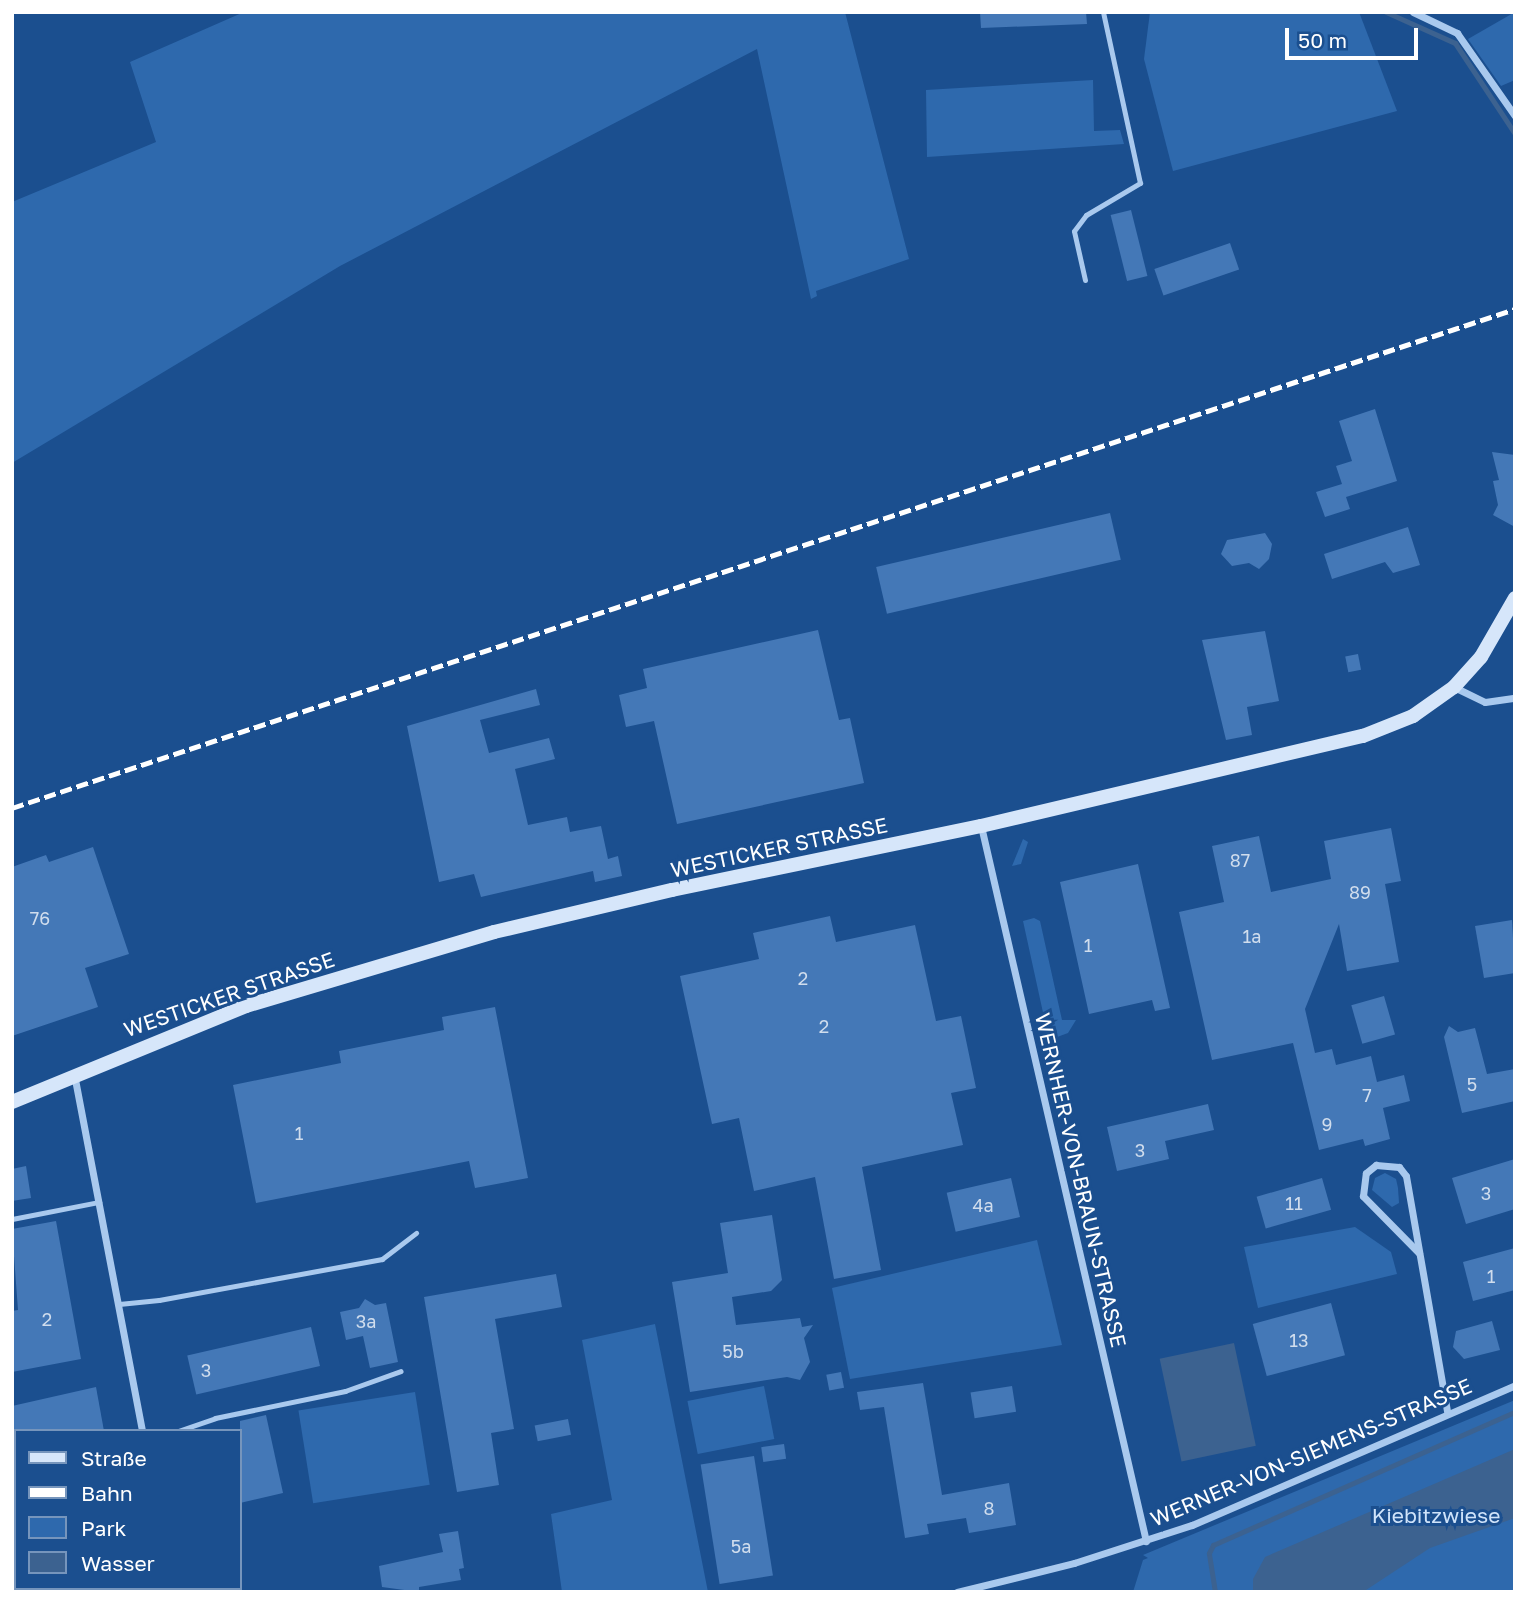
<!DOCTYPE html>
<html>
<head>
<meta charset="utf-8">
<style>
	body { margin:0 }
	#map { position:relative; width:1527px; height:1604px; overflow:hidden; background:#1b4f8f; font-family:"Golos Text",sans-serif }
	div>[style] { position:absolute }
	.green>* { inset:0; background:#2e69ad; transform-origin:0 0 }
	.water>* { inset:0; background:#3c6290; transform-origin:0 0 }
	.stream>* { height:5px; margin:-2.5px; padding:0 2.5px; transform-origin:2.5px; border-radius:2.5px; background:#3c6290 }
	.building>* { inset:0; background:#4478b7; transform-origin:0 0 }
	.service>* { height:5px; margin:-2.5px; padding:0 2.5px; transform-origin:2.5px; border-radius:2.5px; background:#a9c9ee }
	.minor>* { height:7px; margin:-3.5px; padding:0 3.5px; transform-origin:3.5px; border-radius:3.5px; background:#a9c9ee }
	.secondary>* { height:14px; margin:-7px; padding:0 7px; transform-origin:7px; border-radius:7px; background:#d6e6fa }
	.rail>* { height:5px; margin-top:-2.5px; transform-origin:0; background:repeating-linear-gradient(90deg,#fff 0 12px,transparent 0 17px) }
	span { translate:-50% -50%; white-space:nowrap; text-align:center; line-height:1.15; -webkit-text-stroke:6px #1b4f8f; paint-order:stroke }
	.number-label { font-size:18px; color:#d0dded }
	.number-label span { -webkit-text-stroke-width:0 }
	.street-label { font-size:21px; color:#fff }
	.park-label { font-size:21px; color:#cfe3fa }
	.frame { position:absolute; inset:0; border:14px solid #fff; pointer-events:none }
	.legend { position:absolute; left:14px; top:1429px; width:228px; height:161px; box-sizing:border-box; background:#1b4f8f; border:2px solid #7695bc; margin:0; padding:9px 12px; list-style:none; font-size:21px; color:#fff }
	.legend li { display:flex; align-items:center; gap:14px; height:35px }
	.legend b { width:35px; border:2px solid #7695bc }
	.scale { position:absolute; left:1285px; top:28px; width:133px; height:32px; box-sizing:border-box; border:4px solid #fff; border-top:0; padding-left:9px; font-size:21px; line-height:24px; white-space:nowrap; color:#fff; -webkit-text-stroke:5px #1b4f8f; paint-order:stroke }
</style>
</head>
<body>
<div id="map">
	<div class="green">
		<div style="clip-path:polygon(244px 12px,845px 12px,909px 259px,816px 291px,817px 296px,811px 299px,757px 49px,340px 266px,12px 463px,12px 202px,156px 142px,130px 62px)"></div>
		<div style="clip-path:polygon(1150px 12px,1359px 12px,1397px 111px,1173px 171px,1144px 59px)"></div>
		<div style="clip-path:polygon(1515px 12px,1515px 80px,1501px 86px,1468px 39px)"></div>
		<div style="clip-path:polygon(1093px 80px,1094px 131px,1120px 130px,1124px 144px,927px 157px,926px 90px)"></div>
		<div style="clip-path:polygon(1023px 839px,1028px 842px,1021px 864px,1012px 866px)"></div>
		<div style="clip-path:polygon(1034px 918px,1040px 921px,1062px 1020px,1076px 1020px,1068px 1033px,1049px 1040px,1023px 921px)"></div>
		<div style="clip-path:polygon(1385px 1173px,1396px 1179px,1398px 1188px,1399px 1203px,1392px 1207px,1372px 1190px,1375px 1178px)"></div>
		<div style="clip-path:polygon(1355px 1227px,1391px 1252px,1397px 1274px,1258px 1308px,1244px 1247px)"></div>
		<div style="clip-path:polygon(1037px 1240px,1062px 1345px,850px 1379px,832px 1288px)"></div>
		<div style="clip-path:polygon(655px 1324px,708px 1592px,562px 1592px,551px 1514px,612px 1500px,582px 1340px)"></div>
		<div style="left:764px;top:1386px;width:54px;height:78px;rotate:79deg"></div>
		<div style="left:415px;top:1392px;width:94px;height:118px;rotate:81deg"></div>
		<div style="clip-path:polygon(1515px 1400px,1515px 1592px,1133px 1592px,1143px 1560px,1148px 1558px,1143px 1555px)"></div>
	</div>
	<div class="water">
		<div style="left:1234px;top:1343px;width:105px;height:76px;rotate:78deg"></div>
		<div style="clip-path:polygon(1515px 1449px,1515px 1518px,1430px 1548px,1363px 1592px,1253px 1592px,1253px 1579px,1265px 1557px)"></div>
	</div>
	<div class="stream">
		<div style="left:1386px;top:12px;width:76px;rotate:24.2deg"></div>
		<div style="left:1455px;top:43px;width:109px;rotate:56.6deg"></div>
		<div style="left:1215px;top:1592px;width:39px;rotate:-99deg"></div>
		<div style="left:1209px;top:1553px;width:9px;rotate:-63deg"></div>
		<div style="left:1213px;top:1545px;width:330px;rotate:-23.8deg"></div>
	</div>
	<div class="building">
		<div style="clip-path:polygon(980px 12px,1086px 12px,1087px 24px,981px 28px)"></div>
		<div style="left:1131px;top:210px;width:68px;height:21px;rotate:76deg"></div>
		<div style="left:1230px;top:243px;width:28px;height:80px;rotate:71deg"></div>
		<div style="clip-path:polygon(1375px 409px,1397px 481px,1346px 497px,1350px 509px,1325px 517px,1316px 492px,1342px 484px,1336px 466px,1352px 461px,1339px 421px)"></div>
		<div style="clip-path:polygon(1492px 452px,1515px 455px,1515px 527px,1493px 515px,1498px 505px,1493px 481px,1499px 480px)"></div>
		<div style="left:1110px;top:513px;width:48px;height:240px;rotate:77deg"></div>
		<div style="clip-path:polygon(1408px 527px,1420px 565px,1393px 573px,1385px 562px,1332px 579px,1324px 554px)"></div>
		<div style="clip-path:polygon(1265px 533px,1272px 544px,1269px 559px,1259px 569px,1249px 563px,1232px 566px,1221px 554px,1227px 540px)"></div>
		<div style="clip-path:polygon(818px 630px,839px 720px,850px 718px,864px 783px,677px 824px,654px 721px,626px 727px,619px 695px,647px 688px,643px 669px)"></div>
		<div style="clip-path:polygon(1265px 631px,1279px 701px,1247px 707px,1252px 735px,1226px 740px,1202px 640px)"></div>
		<div style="left:1358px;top:654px;width:16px;height:13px;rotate:79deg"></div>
		<div style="clip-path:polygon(536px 689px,540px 705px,480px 720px,489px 753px,549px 738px,555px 759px,515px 769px,528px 825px,567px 817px,570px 832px,601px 826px,608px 859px,618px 856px,622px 876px,595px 882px,593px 871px,481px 897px,474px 874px,439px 882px,407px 726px)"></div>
		<div style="clip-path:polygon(1391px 828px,1401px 881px,1385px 884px,1399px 962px,1347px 971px,1339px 924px,1305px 1009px,1315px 1053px,1332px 1049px,1336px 1065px,1371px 1056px,1377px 1082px,1404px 1075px,1410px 1101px,1383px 1108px,1390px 1139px,1365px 1146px,1363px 1139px,1319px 1150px,1293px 1043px,1212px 1060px,1179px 912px,1224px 902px,1212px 846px,1259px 836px,1271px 892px,1331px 879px,1324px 841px)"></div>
		<div style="clip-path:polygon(93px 847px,129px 954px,85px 968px,98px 1007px,12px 1036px,12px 867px,46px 855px,49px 862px)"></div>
		<div style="clip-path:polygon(1138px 864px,1170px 1008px,1155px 1011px,1152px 1000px,1089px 1014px,1060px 882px)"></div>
		<div style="clip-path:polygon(830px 916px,836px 942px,915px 925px,936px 1021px,961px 1016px,976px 1088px,951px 1093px,963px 1145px,862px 1167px,881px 1270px,834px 1279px,815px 1177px,754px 1191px,739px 1118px,712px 1124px,680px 976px,759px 959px,753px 933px)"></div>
		<div style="clip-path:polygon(1512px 920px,1515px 973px,1484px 978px,1475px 926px)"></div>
		<div style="left:1384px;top:996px;width:40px;height:34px;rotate:74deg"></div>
		<div style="clip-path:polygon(495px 1007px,528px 1178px,475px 1188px,469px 1161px,256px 1203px,233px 1085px,341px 1063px,339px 1051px,444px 1030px,442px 1017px)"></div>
		<div style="clip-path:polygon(1449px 1026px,1458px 1032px,1475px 1028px,1487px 1074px,1515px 1069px,1515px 1101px,1462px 1113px,1444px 1037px)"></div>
		<div style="clip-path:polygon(1208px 1104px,1214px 1130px,1165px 1141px,1169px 1159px,1117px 1171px,1107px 1127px)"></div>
		<div style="clip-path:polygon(1515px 1159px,1515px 1209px,1466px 1224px,1452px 1178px)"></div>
		<div style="clip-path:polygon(26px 1166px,31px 1198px,12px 1201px,12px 1169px)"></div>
		<div style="left:1011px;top:1178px;width:40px;height:66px;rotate:77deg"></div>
		<div style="left:1322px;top:1178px;width:33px;height:68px;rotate:74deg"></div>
		<div style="clip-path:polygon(772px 1215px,782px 1280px,771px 1291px,732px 1297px,736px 1325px,800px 1318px,802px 1327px,813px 1325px,804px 1338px,810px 1362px,800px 1380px,787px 1377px,690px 1392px,672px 1282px,728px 1273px,720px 1223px)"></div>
		<div style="clip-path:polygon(56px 1221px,81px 1359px,12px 1372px,12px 1311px,18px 1310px,12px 1229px)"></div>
		<div style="clip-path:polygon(1515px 1248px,1515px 1290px,1473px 1301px,1463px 1262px)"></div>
		<div style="clip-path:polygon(556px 1274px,562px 1307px,495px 1319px,514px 1429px,491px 1433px,499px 1485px,457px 1492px,424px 1297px)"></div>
		<div style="clip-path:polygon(365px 1299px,375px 1305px,386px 1303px,398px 1362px,370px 1368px,363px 1336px,346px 1340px,340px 1312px,359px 1308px)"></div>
		<div style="left:1331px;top:1303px;width:54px;height:81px;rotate:75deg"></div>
		<div style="clip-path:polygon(1492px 1321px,1500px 1350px,1464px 1359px,1453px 1347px,1456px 1331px)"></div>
		<div style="left:311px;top:1327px;width:40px;height:127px;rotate:77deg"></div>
		<div style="left:841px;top:1372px;width:16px;height:15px;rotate:79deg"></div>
		<div style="clip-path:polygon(923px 1383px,942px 1495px,1009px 1483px,1016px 1525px,969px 1533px,966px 1518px,927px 1524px,929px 1534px,905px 1538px,884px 1407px,860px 1410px,857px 1392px)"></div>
		<div style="left:1012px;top:1386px;width:26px;height:42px;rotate:81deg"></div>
		<div style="clip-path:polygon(96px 1387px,104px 1431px,12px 1431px,12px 1406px)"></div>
		<div style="clip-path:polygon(266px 1415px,283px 1493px,240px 1503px,240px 1421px)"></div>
		<div style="left:568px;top:1419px;width:16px;height:34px;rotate:79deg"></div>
		<div style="left:784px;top:1444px;width:15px;height:23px;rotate:82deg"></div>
		<div style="left:754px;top:1456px;width:121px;height:54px;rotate:81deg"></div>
		<div style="clip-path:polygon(458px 1531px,464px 1568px,459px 1569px,461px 1580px,419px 1587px,419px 1592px,382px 1587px,379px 1566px,443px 1552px,439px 1534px)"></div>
	</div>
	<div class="service">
		<div style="left:1085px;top:280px;width:50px;rotate:-102.7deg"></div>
		<div style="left:1074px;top:231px;width:20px;rotate:-53deg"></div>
		<div style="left:1086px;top:215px;width:63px;rotate:-30.7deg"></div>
		<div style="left:1140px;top:183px;width:175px;rotate:-102.2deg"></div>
		<div style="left:12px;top:1219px;width:89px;rotate:-11.1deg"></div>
		<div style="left:119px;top:1304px;width:40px;rotate:-5.7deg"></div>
		<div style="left:159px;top:1300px;width:227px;rotate:-10.4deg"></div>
		<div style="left:382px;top:1259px;width:43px;rotate:-37.4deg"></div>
		<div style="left:178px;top:1431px;width:39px;rotate:-19deg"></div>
		<div style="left:215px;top:1418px;width:133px;rotate:-11.7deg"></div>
		<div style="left:345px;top:1391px;width:59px;rotate:-19.7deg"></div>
	</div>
	<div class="minor">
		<div style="left:1413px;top:12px;width:49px;rotate:25.5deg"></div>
		<div style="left:1457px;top:33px;width:101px;rotate:55.1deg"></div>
		<div style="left:1454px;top:687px;width:34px;rotate:26deg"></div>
		<div style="left:1485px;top:702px;width:30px;rotate:-8deg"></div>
		<div style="left:981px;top:826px;width:734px;rotate:77.01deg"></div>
		<div style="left:74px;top:1074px;width:363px;rotate:79.2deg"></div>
		<div style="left:1419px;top:1253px;width:80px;rotate:-134.5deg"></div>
		<div style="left:1363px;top:1196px;width:23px;rotate:-83deg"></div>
		<div style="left:1366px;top:1173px;width:13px;rotate:-39deg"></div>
		<div style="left:1376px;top:1165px;width:23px;rotate:5deg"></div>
		<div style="left:1399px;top:1167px;width:11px;rotate:52deg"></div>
		<div style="left:1406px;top:1176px;width:240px;rotate:80.1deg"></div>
		<div style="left:171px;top:1588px;width:4px;rotate:90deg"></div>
		<div style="left:957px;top:1592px;width:121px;rotate:-13.9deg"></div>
		<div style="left:1074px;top:1563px;width:124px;rotate:-17.9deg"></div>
		<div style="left:1192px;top:1525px;width:352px;rotate:-23.4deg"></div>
	</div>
	<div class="secondary">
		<div style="left:12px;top:1102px;width:253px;rotate:-22.3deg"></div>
		<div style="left:246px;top:1006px;width:259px;rotate:-16.6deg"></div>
		<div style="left:494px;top:932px;width:183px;rotate:-13.3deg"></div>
		<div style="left:672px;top:890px;width:316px;rotate:-11.7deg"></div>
		<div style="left:981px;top:826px;width:392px;rotate:-13.3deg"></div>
		<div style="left:1363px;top:736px;width:54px;rotate:-21.8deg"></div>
		<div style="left:1413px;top:716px;width:50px;rotate:-35.3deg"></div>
		<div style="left:1454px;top:687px;width:40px;rotate:-48deg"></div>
		<div style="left:1481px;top:657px;width:68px;rotate:-60deg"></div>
	</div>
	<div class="rail">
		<div style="left:12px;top:808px;width:1584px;rotate:-18.37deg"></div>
	</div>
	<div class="number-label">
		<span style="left:1240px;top:860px">87</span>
		<span style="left:1360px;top:892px">89</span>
		<span style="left:40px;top:918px">76</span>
		<span style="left:1252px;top:936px">1a</span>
		<span style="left:1088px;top:945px">1</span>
		<span style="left:803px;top:978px">2</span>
		<span style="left:824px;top:1026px">2</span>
		<span style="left:1472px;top:1084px">5</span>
		<span style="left:1367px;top:1095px">7</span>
		<span style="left:1327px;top:1124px">9</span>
		<span style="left:299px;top:1133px">1</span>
		<span style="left:1140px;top:1150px">3</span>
		<span style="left:1486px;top:1193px">3</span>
		<span style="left:1294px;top:1203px">11</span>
		<span style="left:983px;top:1205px">4a</span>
		<span style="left:1491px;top:1276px">1</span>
		<span style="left:47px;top:1319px">2</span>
		<span style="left:366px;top:1321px">3a</span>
		<span style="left:1299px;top:1340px">13</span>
		<span style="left:733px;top:1351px">5b</span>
		<span style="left:206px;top:1370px">3</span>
		<span style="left:989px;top:1508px">8</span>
		<span style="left:741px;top:1546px">5a</span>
	</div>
	<div class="street-label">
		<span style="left:779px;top:847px;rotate:-12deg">WESTICKER STRASSE</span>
		<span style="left:229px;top:994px;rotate:-19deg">WESTICKER STRASSE</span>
		<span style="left:1081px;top:1180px;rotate:77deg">WERNHER-VON-BRAUN-STRASSE</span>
		<span style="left:1311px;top:1452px;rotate:-23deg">WERNER-VON-SIEMENS-STRASSE</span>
	</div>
	<div class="park-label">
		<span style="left:1436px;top:1515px">Kiebitzwiese</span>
	</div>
	<div class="frame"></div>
	<ul class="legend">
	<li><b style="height:9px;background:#d6e6fa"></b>Straße</li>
	<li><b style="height:9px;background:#fff"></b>Bahn</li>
	<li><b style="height:19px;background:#2e69ad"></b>Park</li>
	<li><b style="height:19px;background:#3c6290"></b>Wasser</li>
	</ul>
	<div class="scale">50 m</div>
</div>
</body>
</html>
